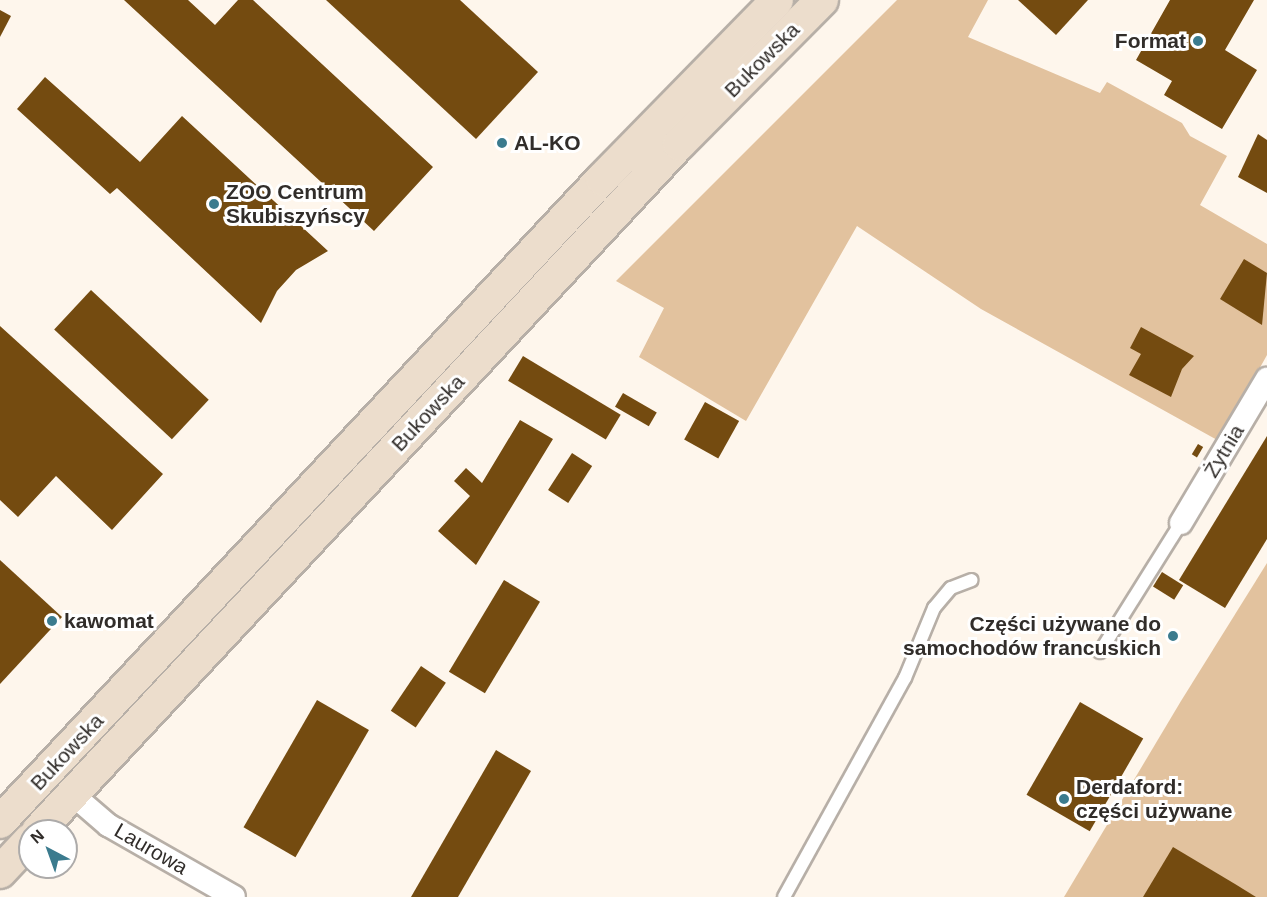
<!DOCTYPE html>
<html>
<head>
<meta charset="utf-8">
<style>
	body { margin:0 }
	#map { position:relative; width:1267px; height:897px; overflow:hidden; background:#fef6ec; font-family:Helvetica,sans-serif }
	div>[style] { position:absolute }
	.green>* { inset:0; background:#e2c29e }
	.building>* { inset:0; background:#744b10; transform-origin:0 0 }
	.roads { filter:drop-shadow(2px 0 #b7afa7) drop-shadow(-2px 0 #b7afa7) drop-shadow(0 2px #b7afa7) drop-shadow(0 -2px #b7afa7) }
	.lane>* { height:12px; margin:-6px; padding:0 6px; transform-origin:6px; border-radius:6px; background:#fff }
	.street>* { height:22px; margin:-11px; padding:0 11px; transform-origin:11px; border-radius:11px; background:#fff }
	.secondary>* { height:32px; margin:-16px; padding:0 16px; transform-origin:16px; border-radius:16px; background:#ecddcc }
	.dots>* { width:16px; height:16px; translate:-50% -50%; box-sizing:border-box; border:3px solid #fff; border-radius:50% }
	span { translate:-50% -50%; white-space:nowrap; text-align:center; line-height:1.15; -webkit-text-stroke:6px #fff; paint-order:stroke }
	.poi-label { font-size:21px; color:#312d2a; font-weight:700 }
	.right { translate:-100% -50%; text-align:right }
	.left { translate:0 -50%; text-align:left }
	.street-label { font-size:21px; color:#312d2a }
	.north { position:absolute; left:18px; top:819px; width:60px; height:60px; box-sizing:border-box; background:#fff; border:2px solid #adabaa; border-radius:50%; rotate:319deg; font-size:16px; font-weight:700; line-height:24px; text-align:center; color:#312d2a }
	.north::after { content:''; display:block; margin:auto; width:21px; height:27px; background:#3b7b8e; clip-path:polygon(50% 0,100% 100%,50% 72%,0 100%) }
</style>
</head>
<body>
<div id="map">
	<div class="green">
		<div style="clip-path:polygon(897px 0,988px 0,968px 37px,1100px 93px,1107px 82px,1182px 123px,1190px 136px,1227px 156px,1200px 205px,1267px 244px,1267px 355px,1219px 441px,981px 309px,857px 226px,746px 421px,639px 357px,664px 308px,616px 281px)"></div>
		<div style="clip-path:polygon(1267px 563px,1267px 897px,1064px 897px,1181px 701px)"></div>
	</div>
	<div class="building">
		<div style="clip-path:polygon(124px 0,188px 0,215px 25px,238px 0,253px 0,433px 167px,374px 231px)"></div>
		<div style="clip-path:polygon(326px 0,460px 0,538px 72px,476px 139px)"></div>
		<div style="clip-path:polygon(1018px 0,1088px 0,1056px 35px)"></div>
		<div style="clip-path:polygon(1170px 0,1254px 0,1225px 50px,1257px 70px,1222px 129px,1164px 95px,1172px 81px,1136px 60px)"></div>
		<div style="clip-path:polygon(0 10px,11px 16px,0 37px)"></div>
		<div style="clip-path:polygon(45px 77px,140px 162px,182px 116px,328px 251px,296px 270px,277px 291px,261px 323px,117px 188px,110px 194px,17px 109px)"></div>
		<div style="clip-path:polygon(1258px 134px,1267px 140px,1267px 193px,1238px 177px)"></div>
		<div style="clip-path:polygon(1244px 259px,1267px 273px,1262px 325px,1220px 299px)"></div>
		<div style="left:91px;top:290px;width:161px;height:54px;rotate:43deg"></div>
		<div style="clip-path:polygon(0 326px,163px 474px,112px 530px,56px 476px,18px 517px,0 500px)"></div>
		<div style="clip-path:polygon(1141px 327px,1194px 356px,1182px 369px,1171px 397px,1129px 375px,1141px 354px,1130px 348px)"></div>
		<div style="left:523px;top:356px;width:114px;height:29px;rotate:31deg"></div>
		<div style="left:623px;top:393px;width:39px;height:16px;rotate:30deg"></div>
		<div style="left:705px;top:402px;width:39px;height:43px;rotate:29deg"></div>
		<div style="clip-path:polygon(520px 420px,553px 439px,476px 565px,438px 531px,470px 496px,454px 481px,466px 468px,482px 483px)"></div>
		<div style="clip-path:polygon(1267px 436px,1267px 539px,1225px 608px,1179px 580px)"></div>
		<div style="left:1198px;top:444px;width:6px;height:12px;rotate:31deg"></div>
		<div style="left:572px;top:453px;width:24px;height:44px;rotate:33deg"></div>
		<div style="clip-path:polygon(0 560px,62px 617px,0 684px)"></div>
		<div style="left:1162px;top:572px;width:25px;height:17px;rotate:32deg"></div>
		<div style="left:504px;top:580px;width:42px;height:107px;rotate:31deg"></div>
		<div style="left:421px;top:666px;width:30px;height:54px;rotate:34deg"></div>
		<div style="left:317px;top:700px;width:60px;height:147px;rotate:30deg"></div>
		<div style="left:1080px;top:702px;width:73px;height:107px;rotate:30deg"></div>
		<div style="clip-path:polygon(496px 750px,531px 771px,458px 897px,411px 897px)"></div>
		<div style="clip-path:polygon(1173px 847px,1235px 884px,1256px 897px,1143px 897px)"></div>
	</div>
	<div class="roads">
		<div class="lane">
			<div style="left:1100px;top:652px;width:152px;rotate:-57.9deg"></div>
			<div style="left:784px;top:897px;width:250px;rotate:-61.1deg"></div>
			<div style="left:905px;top:678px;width:76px;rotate:-67.5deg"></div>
			<div style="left:934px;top:608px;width:26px;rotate:-50deg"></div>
			<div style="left:951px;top:588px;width:22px;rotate:-21deg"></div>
		</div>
		<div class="street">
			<div style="left:1181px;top:523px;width:168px;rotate:-59.2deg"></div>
			<div style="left:72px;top:794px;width:48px;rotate:40.7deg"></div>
			<div style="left:108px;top:825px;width:145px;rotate:29.7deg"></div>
		</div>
		<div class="secondary">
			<div style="left:0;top:822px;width:881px;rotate:-46.89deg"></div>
			<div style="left:602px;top:179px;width:250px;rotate:-45.6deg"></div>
			<div style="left:38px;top:831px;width:940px;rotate:-46.98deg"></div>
			<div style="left:679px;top:144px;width:203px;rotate:-45.2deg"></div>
			<div style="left:0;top:872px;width:44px;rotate:-46.8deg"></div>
		</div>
	</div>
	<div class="dots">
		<div style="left:1198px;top:41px;background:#3b7b8e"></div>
		<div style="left:502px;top:143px;background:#3b7b8e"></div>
		<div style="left:214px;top:204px;background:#3b7b8e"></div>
		<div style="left:52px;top:621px;background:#3b7b8e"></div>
		<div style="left:1173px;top:636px;background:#3b7b8e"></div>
		<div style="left:1064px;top:799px;background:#3b7b8e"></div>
	</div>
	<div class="poi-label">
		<span class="right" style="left:1186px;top:41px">Format</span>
		<span class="left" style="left:514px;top:143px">AL-KO</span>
		<span class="left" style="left:226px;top:204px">ZOO Centrum<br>Skubiszyńscy</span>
		<span class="left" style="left:64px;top:621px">kawomat</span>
		<span class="right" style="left:1161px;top:636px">Części używane do<br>samochodów francuskich</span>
		<span class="left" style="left:1076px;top:799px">Derdaford:<br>części używane</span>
	</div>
	<div class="street-label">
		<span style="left:762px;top:60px;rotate:-45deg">Bukowska</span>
		<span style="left:428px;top:413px;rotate:-47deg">Bukowska</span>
		<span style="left:1224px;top:451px;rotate:-59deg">Żytnia</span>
		<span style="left:67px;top:752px;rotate:-47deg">Bukowska</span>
		<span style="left:151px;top:849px;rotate:30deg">Laurowa</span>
	</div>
	<div class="north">N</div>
</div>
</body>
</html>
